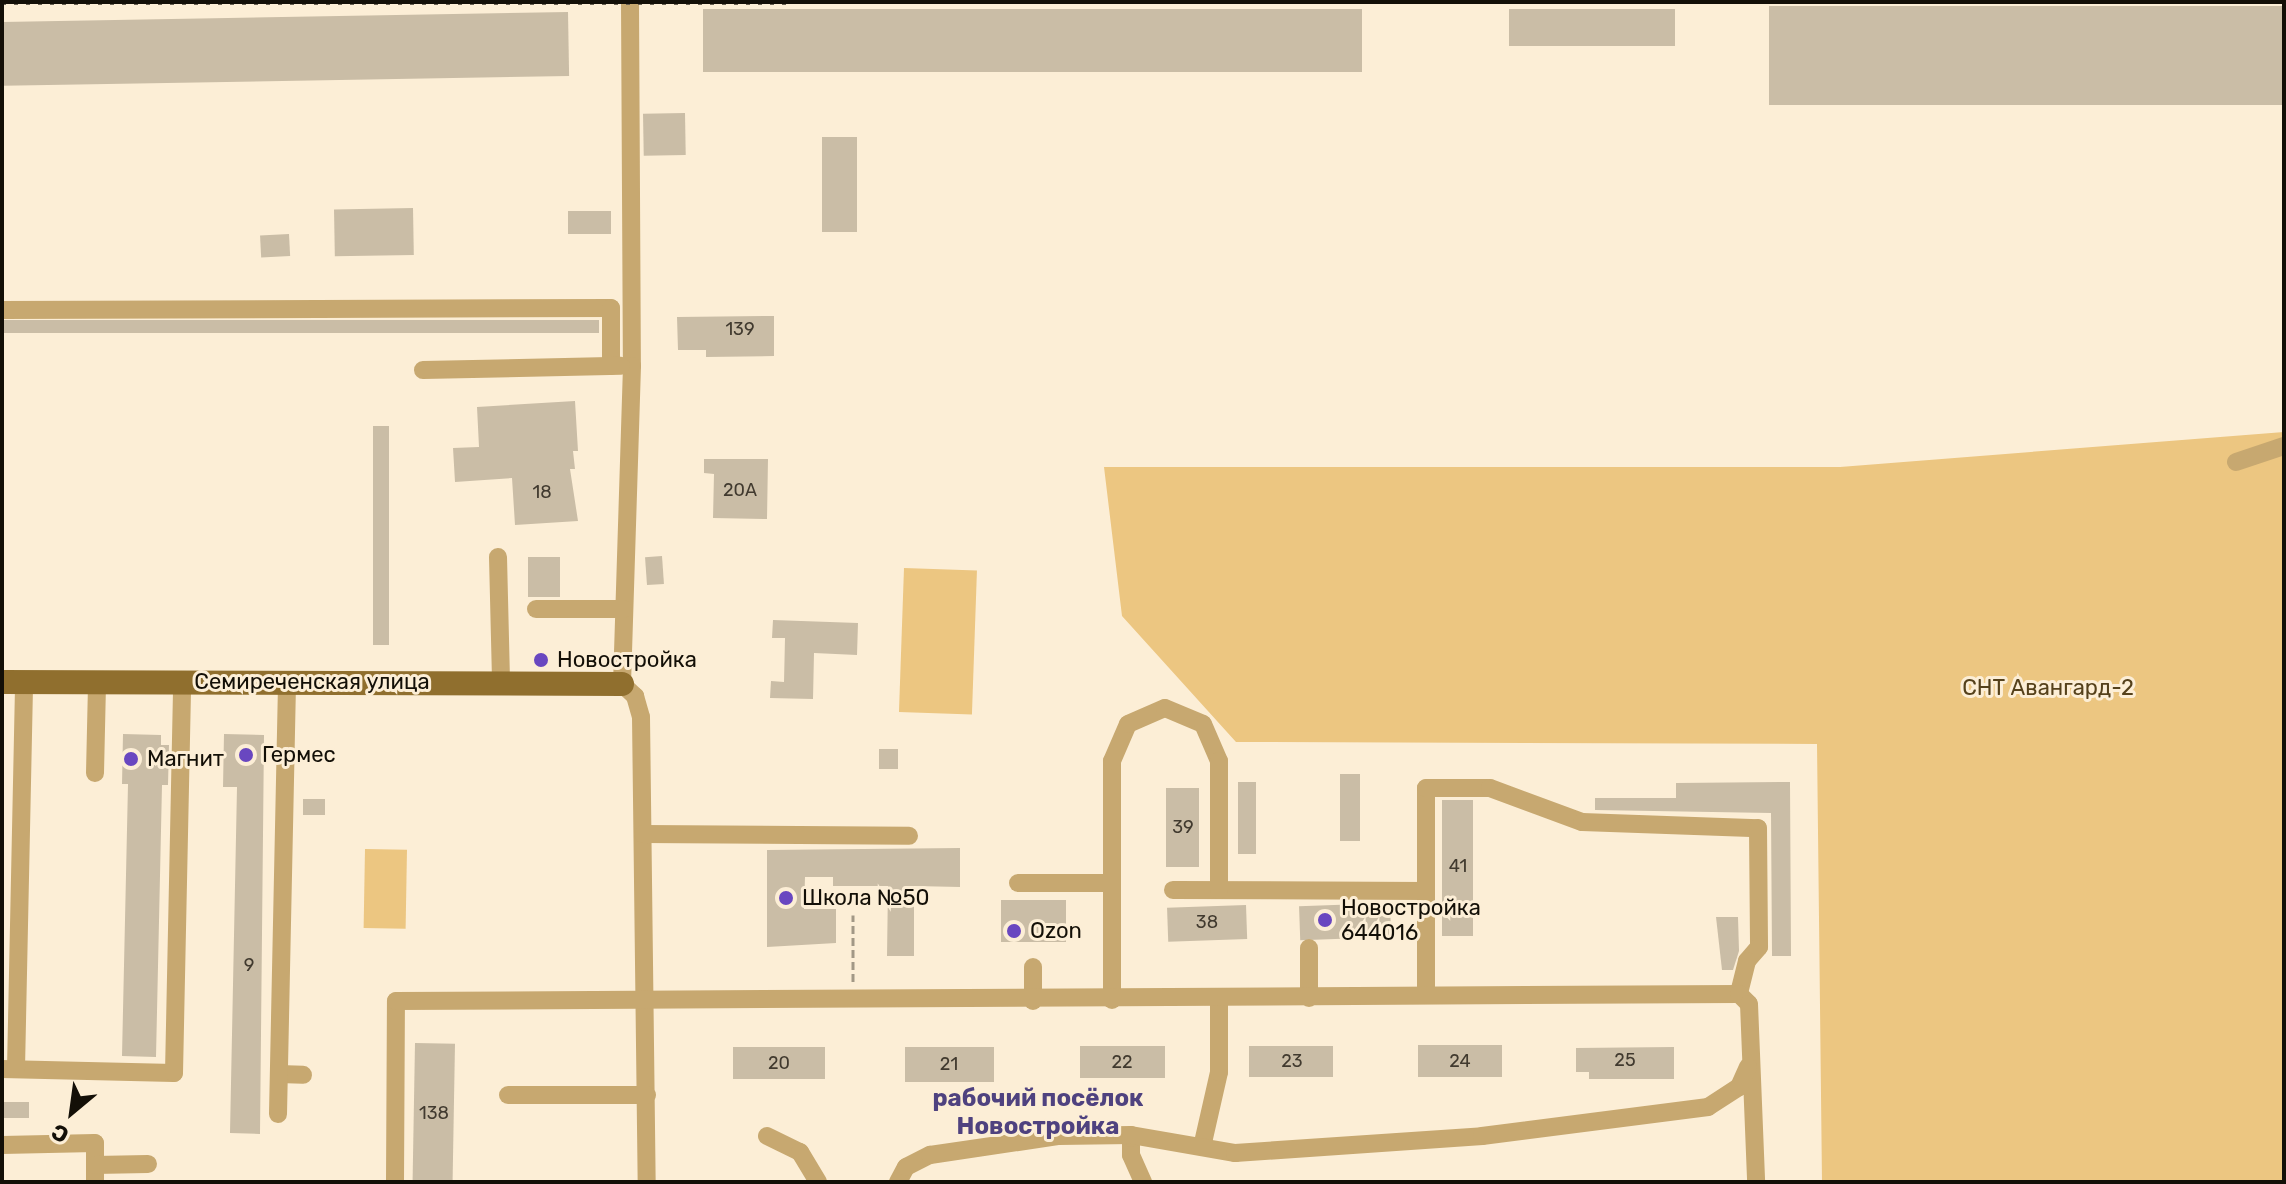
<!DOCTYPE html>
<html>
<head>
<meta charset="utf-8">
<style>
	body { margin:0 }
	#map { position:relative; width:2286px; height:1184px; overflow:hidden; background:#fceed6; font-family:Rubik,sans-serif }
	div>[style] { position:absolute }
	.green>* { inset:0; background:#ecc681; transform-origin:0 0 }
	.building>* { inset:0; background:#cabda6; transform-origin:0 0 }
	.path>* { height:3px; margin-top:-1.5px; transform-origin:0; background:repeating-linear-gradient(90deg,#a29886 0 8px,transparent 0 12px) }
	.minor>* { height:18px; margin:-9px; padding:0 9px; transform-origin:9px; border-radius:9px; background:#c7a870 }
	.major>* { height:24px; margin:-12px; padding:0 12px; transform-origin:12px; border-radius:12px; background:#906f2e }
	.rail>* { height:5px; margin-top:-2.5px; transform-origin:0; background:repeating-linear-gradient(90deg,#696153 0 4px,transparent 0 12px) }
	.dots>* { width:22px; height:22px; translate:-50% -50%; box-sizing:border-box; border:4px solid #fceed6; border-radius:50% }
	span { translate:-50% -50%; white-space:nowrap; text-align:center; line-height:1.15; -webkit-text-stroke:6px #fceed6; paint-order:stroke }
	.number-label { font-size:18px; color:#413a2f }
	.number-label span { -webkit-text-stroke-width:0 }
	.poi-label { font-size:22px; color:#130f07 }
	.left { translate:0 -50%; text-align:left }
	.street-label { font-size:22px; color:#130f07 }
	.park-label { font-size:22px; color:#55411b }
	.neighbourhood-label { font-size:24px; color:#4f427f; font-weight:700 }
	.frame { position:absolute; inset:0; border:4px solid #130f07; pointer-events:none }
	.north { position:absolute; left:32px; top:1072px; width:80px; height:80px; -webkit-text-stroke:6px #fceed6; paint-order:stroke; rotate:209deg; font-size:22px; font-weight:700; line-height:32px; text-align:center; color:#130f07 }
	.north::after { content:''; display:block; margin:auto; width:28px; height:36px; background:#130f07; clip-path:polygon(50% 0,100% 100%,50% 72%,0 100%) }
</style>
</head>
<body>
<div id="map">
	<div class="green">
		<div style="clip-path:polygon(2284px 432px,2284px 1182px,1822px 1182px,1817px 744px,1236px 742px,1122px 616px,1104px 467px,1840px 467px)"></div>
		<div style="left:904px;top:568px;width:73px;height:144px;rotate:2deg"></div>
		<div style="left:365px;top:849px;width:42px;height:79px;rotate:1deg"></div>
	</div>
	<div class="building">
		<div style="left:1769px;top:6px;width:515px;height:99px"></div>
		<div style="left:1362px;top:9px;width:63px;height:659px;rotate:90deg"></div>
		<div style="left:1509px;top:9px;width:166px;height:37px"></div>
		<div style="left:568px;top:12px;width:64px;height:566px;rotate:89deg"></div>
		<div style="left:685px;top:113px;width:42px;height:42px;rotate:89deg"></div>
		<div style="left:857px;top:137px;width:95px;height:35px;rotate:90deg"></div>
		<div style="left:413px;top:208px;width:47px;height:79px;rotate:89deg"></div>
		<div style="left:611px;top:211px;width:23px;height:43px;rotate:90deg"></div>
		<div style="left:289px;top:234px;width:22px;height:29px;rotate:87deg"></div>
		<div style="clip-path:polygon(774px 316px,774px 356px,706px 357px,706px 350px,678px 350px,677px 317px)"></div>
		<div style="left:599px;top:320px;width:13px;height:597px;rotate:90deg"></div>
		<div style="clip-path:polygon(575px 401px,578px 451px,573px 451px,575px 469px,570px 469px,578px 521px,515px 525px,512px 478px,455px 482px,453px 448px,479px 447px,477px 407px)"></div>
		<div style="left:373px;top:426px;width:16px;height:219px"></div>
		<div style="clip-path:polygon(704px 459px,768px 459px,767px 519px,713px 518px,714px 474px,704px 473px)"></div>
		<div style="left:662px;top:556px;width:28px;height:17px;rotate:86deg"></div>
		<div style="left:560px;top:557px;width:40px;height:32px;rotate:90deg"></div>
		<div style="clip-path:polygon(773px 620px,858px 623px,857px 655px,814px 653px,813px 699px,770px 698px,771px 681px,784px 682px,785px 638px,772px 638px)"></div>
		<div style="clip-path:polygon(123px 734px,161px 735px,161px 745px,169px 745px,168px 785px,162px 785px,156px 1057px,122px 1056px,128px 784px,122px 784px)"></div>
		<div style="clip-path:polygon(224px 734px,264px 735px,260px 1134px,230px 1133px,237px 787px,223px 787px)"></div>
		<div style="left:879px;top:749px;width:19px;height:20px"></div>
		<div style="left:1340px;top:774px;width:20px;height:67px"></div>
		<div style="left:1238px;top:782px;width:18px;height:72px"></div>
		<div style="clip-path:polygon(1790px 782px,1791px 956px,1772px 956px,1771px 813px,1595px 810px,1595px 798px,1676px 798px,1676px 783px)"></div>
		<div style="left:1166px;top:788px;width:33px;height:79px"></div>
		<div style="left:303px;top:799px;width:22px;height:16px"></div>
		<div style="left:1442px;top:800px;width:31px;height:136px"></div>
		<div style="clip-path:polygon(960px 848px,960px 887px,914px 886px,914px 956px,887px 956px,888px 886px,833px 886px,833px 877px,805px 877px,804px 909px,836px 909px,836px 943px,767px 947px,767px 850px)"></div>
		<div style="left:1001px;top:900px;width:65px;height:42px"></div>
		<div style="left:1390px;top:903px;width:34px;height:91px;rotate:88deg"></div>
		<div style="left:1246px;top:905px;width:34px;height:79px;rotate:88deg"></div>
		<div style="clip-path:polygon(1716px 917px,1738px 917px,1739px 951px,1733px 970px,1722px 970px)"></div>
		<div style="left:415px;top:1043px;width:40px;height:139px;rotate:1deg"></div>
		<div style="left:1502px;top:1045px;width:32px;height:84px;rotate:90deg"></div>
		<div style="left:1080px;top:1046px;width:85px;height:32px"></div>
		<div style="left:1249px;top:1046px;width:84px;height:31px"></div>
		<div style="left:733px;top:1047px;width:92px;height:32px"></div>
		<div style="left:905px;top:1047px;width:89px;height:35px"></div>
		<div style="clip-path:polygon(1674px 1047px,1674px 1079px,1589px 1079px,1589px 1072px,1576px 1072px,1576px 1048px)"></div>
		<div style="left:2px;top:1102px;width:27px;height:16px"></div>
	</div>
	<div class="path">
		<div style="left:853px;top:982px;width:67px;rotate:-90deg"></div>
	</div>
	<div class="minor">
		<div style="left:630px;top:2px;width:364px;rotate:89.7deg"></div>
		<div style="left:632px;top:366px;width:318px;rotate:91.8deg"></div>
		<div style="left:622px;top:684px;width:18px;rotate:43deg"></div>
		<div style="left:635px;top:696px;width:22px;rotate:74deg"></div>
		<div style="left:641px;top:717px;width:465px;rotate:89.3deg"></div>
		<div style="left:2px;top:310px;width:609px;rotate:-0.19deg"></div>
		<div style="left:611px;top:308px;width:58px;rotate:90deg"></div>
		<div style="left:423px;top:370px;width:198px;rotate:-1.2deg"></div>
		<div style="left:2236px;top:462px;width:51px;rotate:-18.4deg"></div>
		<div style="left:498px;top:557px;width:124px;rotate:88.6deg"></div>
		<div style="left:536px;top:609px;width:87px"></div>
		<div style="left:95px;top:773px;width:91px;rotate:-88.7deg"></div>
		<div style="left:643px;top:834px;width:266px;rotate:0.4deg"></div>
		<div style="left:1018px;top:883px;width:94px"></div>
		<div style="left:1173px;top:890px;width:253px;rotate:0.2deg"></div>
		<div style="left:1309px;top:948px;width:50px;rotate:90deg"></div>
		<div style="left:1033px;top:967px;width:34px;rotate:90deg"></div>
		<div style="left:1426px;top:995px;width:207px;rotate:-90deg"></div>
		<div style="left:1426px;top:788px;width:64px"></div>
		<div style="left:1490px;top:788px;width:98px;rotate:20.3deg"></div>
		<div style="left:1582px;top:822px;width:176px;rotate:2deg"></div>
		<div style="left:1758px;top:828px;width:119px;rotate:89.5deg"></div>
		<div style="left:1759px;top:947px;width:18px;rotate:131deg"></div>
		<div style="left:1747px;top:961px;width:34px;rotate:104deg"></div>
		<div style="left:1112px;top:1000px;width:239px;rotate:-90deg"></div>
		<div style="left:1112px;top:761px;width:40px;rotate:-66.6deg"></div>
		<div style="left:1128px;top:724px;width:40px;rotate:-23.4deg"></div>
		<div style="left:1165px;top:708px;width:41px;rotate:22.8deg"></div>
		<div style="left:1203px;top:724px;width:40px;rotate:66.6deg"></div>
		<div style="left:1219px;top:761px;width:129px;rotate:90deg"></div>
		<div style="left:2px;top:1069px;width:172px;rotate:1.3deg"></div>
		<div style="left:174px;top:1073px;width:391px;rotate:-88.8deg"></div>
		<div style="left:16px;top:1069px;width:387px;rotate:-88.8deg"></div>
		<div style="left:279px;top:1074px;width:24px;rotate:2deg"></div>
		<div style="left:508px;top:1095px;width:139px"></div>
		<div style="left:278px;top:1114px;width:432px;rotate:-88.8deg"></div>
		<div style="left:1131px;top:1135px;width:20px;rotate:90deg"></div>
		<div style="left:1131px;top:1155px;width:30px;rotate:66deg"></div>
		<div style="left:767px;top:1136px;width:37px;rotate:26deg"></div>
		<div style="left:800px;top:1152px;width:35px;rotate:59deg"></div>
		<div style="left:2px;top:1145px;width:93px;rotate:-1.2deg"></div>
		<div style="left:95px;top:1143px;width:39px;rotate:90deg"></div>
		<div style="left:1202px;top:1147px;width:77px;rotate:-77.2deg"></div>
		<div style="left:1219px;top:1072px;width:72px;rotate:-90deg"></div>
		<div style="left:95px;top:1165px;width:53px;rotate:-1.1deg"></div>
		<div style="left:395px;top:1182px;width:181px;rotate:-89.7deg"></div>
		<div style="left:396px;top:1001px;width:1343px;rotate:-0.3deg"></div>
		<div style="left:1739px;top:994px;width:14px;rotate:45deg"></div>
		<div style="left:1749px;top:1004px;width:178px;rotate:87.7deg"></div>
		<div style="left:898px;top:1182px;width:17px;rotate:-62deg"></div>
		<div style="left:906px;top:1167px;width:27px;rotate:-27deg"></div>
		<div style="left:930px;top:1155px;width:129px;rotate:-8.4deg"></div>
		<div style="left:1058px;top:1136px;width:73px;rotate:-0.8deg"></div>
		<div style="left:1131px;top:1135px;width:106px;rotate:9.8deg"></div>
		<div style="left:1235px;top:1153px;width:248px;rotate:-3.9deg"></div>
		<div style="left:1482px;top:1136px;width:228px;rotate:-7.3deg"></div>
		<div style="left:1708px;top:1107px;width:37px;rotate:-33deg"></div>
		<div style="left:1739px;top:1087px;width:22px;rotate:-66deg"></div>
	</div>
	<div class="major">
		<div style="left:2px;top:682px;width:620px;rotate:0.18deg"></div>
	</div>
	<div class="rail">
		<div style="left:2px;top:2px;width:791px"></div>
	</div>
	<div class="dots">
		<div style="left:541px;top:660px;background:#6947c0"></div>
		<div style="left:246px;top:755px;background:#6947c0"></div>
		<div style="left:131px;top:759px;background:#6947c0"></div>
		<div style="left:786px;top:898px;background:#6947c0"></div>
		<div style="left:1325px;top:920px;background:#6947c0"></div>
		<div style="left:1014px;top:931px;background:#6947c0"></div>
	</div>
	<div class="number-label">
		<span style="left:740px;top:329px">139</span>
		<span style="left:740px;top:490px">20А</span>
		<span style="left:542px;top:492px">18</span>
		<span style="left:1183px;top:827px">39</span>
		<span style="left:1458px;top:866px">41</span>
		<span style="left:1207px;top:922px">38</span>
		<span style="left:249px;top:965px">9</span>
		<span style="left:1625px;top:1060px">25</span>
		<span style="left:1292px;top:1061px">23</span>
		<span style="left:1460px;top:1061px">24</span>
		<span style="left:1122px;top:1062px">22</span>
		<span style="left:779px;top:1063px">20</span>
		<span style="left:949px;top:1064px">21</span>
		<span style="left:434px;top:1113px">138</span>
	</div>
	<div class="poi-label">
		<span class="left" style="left:557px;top:660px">Новостройка</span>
		<span class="left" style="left:262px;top:755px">Гермес</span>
		<span class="left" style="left:147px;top:759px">Магнит</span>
		<span class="left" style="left:802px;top:898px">Школа №50</span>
		<span class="left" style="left:1341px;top:920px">Новостройка<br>644016</span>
		<span class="left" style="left:1030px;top:931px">Ozon</span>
	</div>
	<div class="street-label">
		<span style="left:312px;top:682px">Семиреченская улица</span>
	</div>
	<div class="park-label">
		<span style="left:2048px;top:688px">СНТ Авангард-2</span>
	</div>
	<div class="neighbourhood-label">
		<span style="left:1038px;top:1113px">рабочий посёлок<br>Новостройка</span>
	</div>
	<div class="frame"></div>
	<div class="north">С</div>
</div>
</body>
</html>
